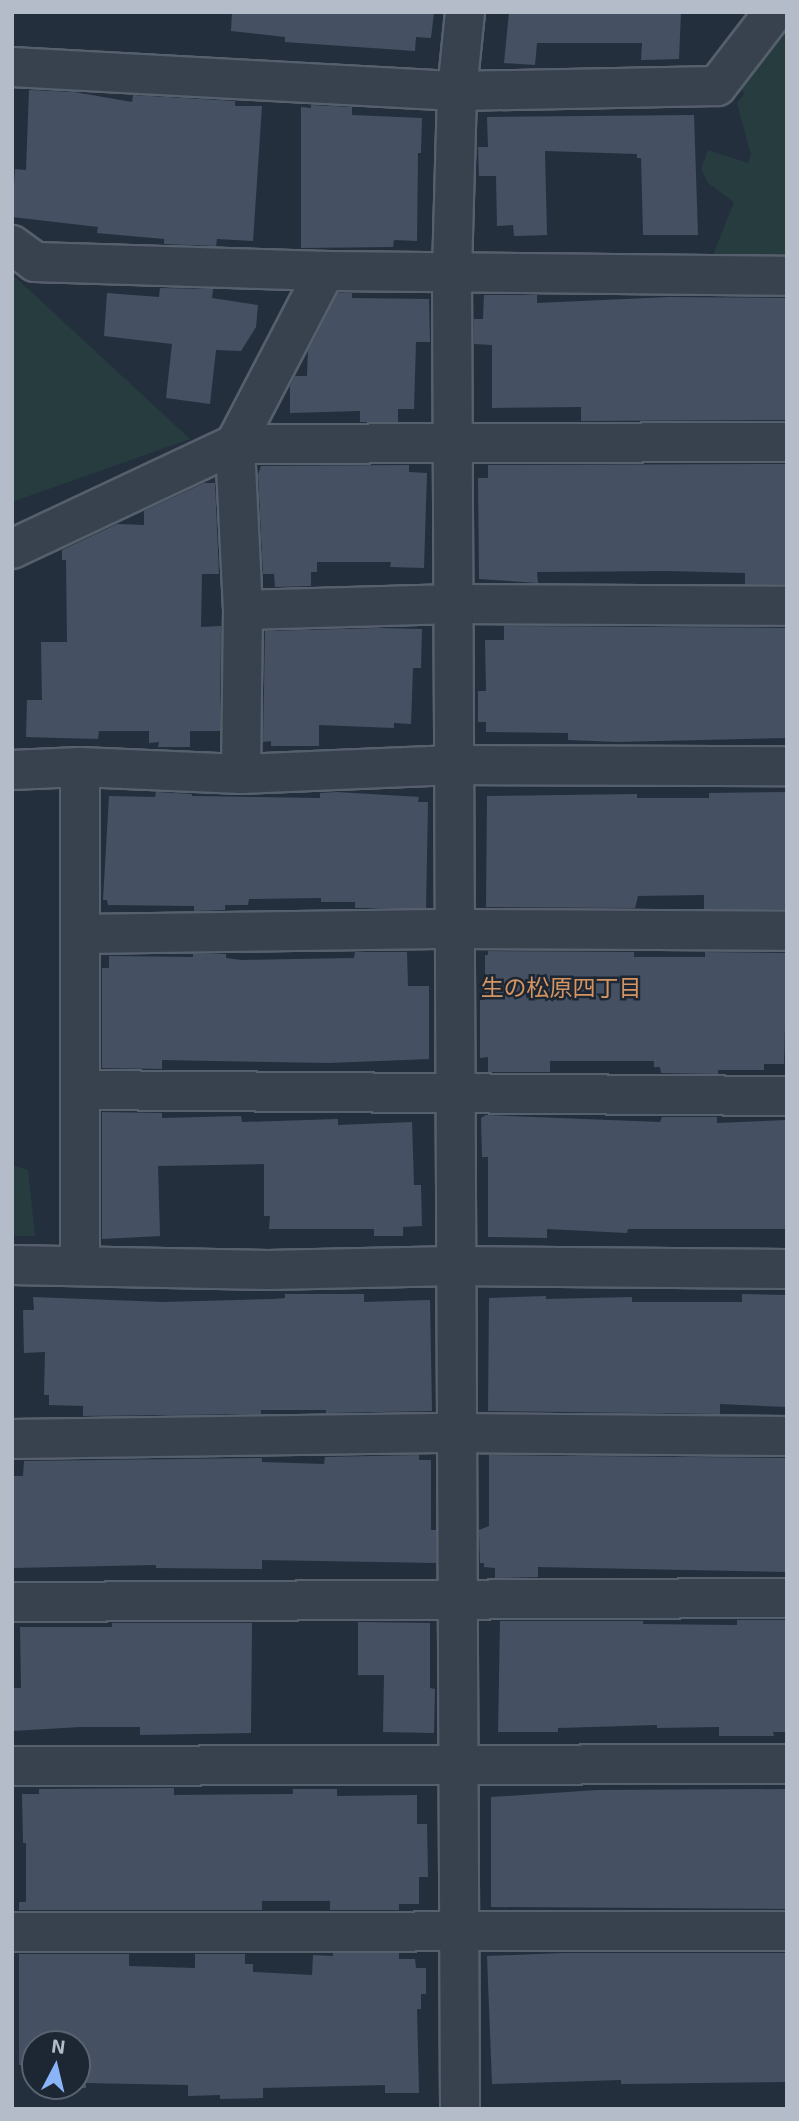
<!DOCTYPE html>
<html>
<head>
<meta charset="utf-8">
<style>
	body { margin:0 }
	#map { position:relative; width:799px; height:2121px; overflow:hidden; background:#242f3e; font-family:"Exo 2","Noto Sans JP",sans-serif }
	div>[style] { position:absolute }
	.green>* { inset:0; background:#263c3f }
	.building>* { inset:0; background:#455162 }
	.roads { filter:drop-shadow(2px 0 #565f6c) drop-shadow(-2px 0 #565f6c) drop-shadow(0 2px #565f6c) drop-shadow(0 -2px #565f6c) }
	.minor>* { height:38px; margin:-19px; padding:0 19px; transform-origin:19px; border-radius:19px; background:#38414e }
	.tertiary>* { height:38px; margin:-19px; padding:0 19px; transform-origin:19px; border-radius:19px; background:#38414e }
	span { translate:-50% -50%; white-space:nowrap; text-align:center; line-height:1.15; -webkit-text-stroke:5px #1d2633; paint-order:stroke }
	.neighbourhood-label { font-size:23px; color:#d59563 }
	.frame { position:absolute; inset:0; border:14px solid #b4bcc9; pointer-events:none }
	.north { position:absolute; left:21px; top:2030px; width:70px; height:70px; box-sizing:border-box; background:#1d2633; border:2px solid #59626f; border-radius:50%; rotate:7deg; font-size:19px; font-weight:700; line-height:28px; text-align:center; color:#b4bcc9 }
	.north::after { content:''; display:block; margin:auto; width:24px; height:32px; background:#8ab4f8; clip-path:polygon(50% 0,100% 100%,50% 72%,0 100%) }
</style>
</head>
<body>
<div id="map">
	<div class="green">
		<div style="clip-path:polygon(787px 25px,787px 261px,711px 260px,734px 202px,708px 183px,701px 169px,708px 150px,748px 163px,751px 155px,737px 103px,744px 94px,740px 83px)"></div>
		<div style="clip-path:polygon(12px 274px,190px 439px,12px 502px)"></div>
		<div style="clip-path:polygon(12px 1165px,28px 1170px,35px 1236px,12px 1236px)"></div>
	</div>
	<div class="building">
		<div style="clip-path:polygon(232px 12px,434px 12px,431px 38px,416px 37px,415px 51px,285px 42px,285px 37px,231px 31px)"></div>
		<div style="clip-path:polygon(509px 12px,681px 12px,679px 59px,641px 60px,642px 43px,537px 43px,535px 65px,504px 63px)"></div>
		<div style="clip-path:polygon(29px 90px,74px 92px,132px 102px,133px 95px,235px 101px,235px 106px,262px 106px,253px 241px,217px 239px,216px 246px,164px 244px,164px 239px,97px 233px,98px 227px,12px 217px,15px 169px,26px 170px)"></div>
		<div style="clip-path:polygon(311px 105px,352px 107px,352px 115px,422px 118px,421px 153px,418px 153px,417px 241px,394px 240px,393px 247px,301px 248px,301px 107px,311px 108px)"></div>
		<div style="clip-path:polygon(694px 115px,698px 235px,643px 235px,641px 158px,637px 158px,637px 154px,545px 151px,547px 235px,514px 236px,513px 225px,497px 226px,496px 176px,479px 176px,478px 147px,488px 147px,487px 117px)"></div>
		<div style="clip-path:polygon(160px 288px,213px 289px,212px 298px,258px 305px,256px 327px,241px 351px,216px 350px,210px 404px,166px 398px,172px 344px,104px 336px,107px 293px,159px 297px)"></div>
		<div style="clip-path:polygon(338px 293px,352px 293px,352px 298px,429px 299px,430px 342px,416px 342px,414px 409px,398px 409px,398px 422px,360px 422px,360px 411px,290px 413px,290px 386px,295px 376px,307px 376px,308px 351px)"></div>
		<div style="clip-path:polygon(484px 295px,537px 295px,537px 303px,669px 297px,787px 298px,787px 420px,581px 421px,581px 407px,492px 408px,492px 345px,474px 344px,474px 319px,483px 319px)"></div>
		<div style="clip-path:polygon(787px 464px,787px 584px,745px 584px,745px 573px,669px 571px,537px 572px,538px 583px,479px 579px,478px 478px,488px 478px,488px 465px)"></div>
		<div style="clip-path:polygon(409px 465px,409px 472px,427px 473px,424px 568px,390px 567px,391px 562px,317px 562px,317px 572px,311px 572px,311px 586px,275px 587px,274px 574px,263px 574px,258px 475px,261px 466px)"></div>
		<div style="clip-path:polygon(204px 483px,215px 483px,219px 574px,202px 574px,201px 627px,221px 626px,220px 731px,190px 731px,190px 747px,158px 747px,159px 742px,149px 743px,149px 731px,99px 731px,98px 739px,26px 737px,27px 700px,42px 700px,41px 642px,67px 642px,66px 560px,62px 560px,62px 550px,117px 524px,144px 525px,144px 511px)"></div>
		<div style="clip-path:polygon(504px 626px,787px 628px,787px 738px,617px 742px,568px 740px,568px 733px,486px 732px,486px 722px,478px 722px,478px 691px,486px 691px,485px 640px,504px 640px)"></div>
		<div style="clip-path:polygon(379px 628px,422px 629px,421px 668px,413px 668px,411px 724px,394px 723px,394px 728px,319px 725px,319px 746px,271px 746px,271px 741px,263px 742px,265px 631px)"></div>
		<div style="clip-path:polygon(156px 792px,192px 794px,192px 796px,320px 798px,320px 793px,337px 792px,419px 797px,418px 802px,428px 802px,426px 908px,355px 908px,355px 902px,321px 902px,321px 898px,249px 899px,248px 905px,225px 905px,225px 910px,194px 911px,194px 906px,108px 905px,107px 900px,103px 900px,109px 796px,155px 797px)"></div>
		<div style="clip-path:polygon(787px 792px,787px 909px,704px 909px,704px 895px,638px 896px,635px 908px,486px 907px,487px 796px,637px 794px,637px 798px,709px 798px,709px 793px)"></div>
		<div style="clip-path:polygon(488px 951px,634px 952px,634px 957px,705px 957px,705px 952px,787px 953px,784px 1064px,764px 1064px,764px 1070px,718px 1070px,718px 1074px,661px 1073px,660px 1067px,654px 1067px,654px 1061px,550px 1061px,550px 1072px,488px 1072px,488px 1057px,480px 1058px,480px 1000px,485px 1000px,485px 955px,488px 955px)"></div>
		<div style="clip-path:polygon(355px 952px,407px 952px,408px 986px,429px 986px,429px 1059px,329px 1063px,162px 1060px,162px 1069px,102px 1068px,102px 968px,109px 968px,109px 956px,193px 957px,193px 954px,226px 954px,226px 958px,241px 960px,354px 958px)"></div>
		<div style="clip-path:polygon(102px 1112px,162px 1113px,162px 1118px,241px 1116px,242px 1122px,338px 1119px,338px 1125px,412px 1122px,414px 1185px,421px 1185px,422px 1226px,403px 1227px,403px 1236px,374px 1236px,374px 1229px,269px 1229px,270px 1216px,264px 1216px,264px 1164px,158px 1166px,160px 1236px,102px 1239px)"></div>
		<div style="clip-path:polygon(486px 1115px,660px 1122px,662px 1117px,717px 1117px,717px 1123px,787px 1120px,787px 1229px,628px 1229px,627px 1233px,547px 1229px,547px 1238px,488px 1237px,488px 1157px,482px 1157px,481px 1118px)"></div>
		<div style="clip-path:polygon(285px 1294px,364px 1294px,364px 1302px,430px 1300px,432px 1411px,326px 1413px,326px 1410px,261px 1410px,261px 1414px,83px 1416px,83px 1406px,49px 1405px,49px 1395px,44px 1395px,45px 1352px,24px 1353px,23px 1310px,34px 1310px,33px 1297px,163px 1302px,274px 1299px,285px 1298px)"></div>
		<div style="clip-path:polygon(742px 1294px,787px 1295px,787px 1407px,720px 1404px,720px 1414px,488px 1411px,489px 1298px,546px 1296px,546px 1299px,632px 1297px,632px 1302px,742px 1302px)"></div>
		<div style="clip-path:polygon(419px 1455px,419px 1460px,431px 1460px,431px 1530px,436px 1530px,436px 1563px,262px 1560px,262px 1569px,156px 1568px,156px 1565px,12px 1568px,12px 1476px,23px 1476px,24px 1461px,262px 1458px,262px 1462px,324px 1464px,325px 1457px)"></div>
		<div style="clip-path:polygon(489px 1455px,787px 1458px,787px 1572px,538px 1567px,538px 1577px,495px 1578px,495px 1568px,484px 1567px,484px 1563px,480px 1563px,479px 1530px,489px 1526px)"></div>
		<div style="clip-path:polygon(737px 1620px,787px 1620px,787px 1732px,773px 1732px,774px 1736px,719px 1736px,719px 1727px,657px 1728px,657px 1725px,558px 1728px,558px 1732px,498px 1732px,500px 1621px,643px 1621px,643px 1624px,737px 1625px)"></div>
		<div style="clip-path:polygon(358px 1622px,430px 1623px,430px 1688px,435px 1689px,434px 1733px,383px 1732px,384px 1675px,358px 1675px)"></div>
		<div style="clip-path:polygon(112px 1623px,252px 1623px,251px 1733px,140px 1735px,140px 1727px,80px 1727px,13px 1731px,12px 1688px,21px 1688px,20px 1627px,112px 1627px)"></div>
		<div style="clip-path:polygon(174px 1788px,174px 1795px,293px 1794px,293px 1789px,337px 1789px,337px 1796px,417px 1795px,417px 1824px,427px 1824px,428px 1877px,419px 1877px,419px 1904px,399px 1904px,399px 1910px,330px 1910px,330px 1901px,262px 1901px,262px 1910px,19px 1910px,19px 1902px,26px 1902px,26px 1843px,23px 1843px,22px 1794px,39px 1794px,39px 1789px)"></div>
		<div style="clip-path:polygon(787px 1789px,787px 1909px,491px 1907px,491px 1797px,597px 1790px)"></div>
		<div style="clip-path:polygon(333px 1953px,399px 1953px,399px 1959px,415px 1959px,416px 1968px,426px 1968px,426px 1994px,421px 1994px,421px 2009px,417px 2009px,419px 2093px,385px 2093px,385px 2085px,263px 2088px,263px 2098px,220px 2099px,220px 2095px,188px 2096px,188px 2085px,86px 2083px,86px 2088px,38px 2088px,77px 2086px,77px 2044px,35px 2044px,35px 2065px,19px 2065px,19px 1954px,129px 1954px,129px 1966px,195px 1968px,195px 1954px,245px 1954px,245px 1964px,253px 1964px,253px 1972px,312px 1975px,313px 1955px,333px 1956px)"></div>
		<div style="clip-path:polygon(564px 1953px,787px 1953px,787px 2082px,621px 2084px,621px 2080px,492px 2084px,487px 1956px)"></div>
	</div>
	<div class="roads">
		<div class="minor">
			<div style="left:12px;top:67px;width:446px;rotate:3.1deg"></div>
			<div style="left:457px;top:91px;width:260px;rotate:-1.1deg"></div>
			<div style="left:717px;top:86px;width:93px;rotate:-52.4deg"></div>
			<div style="left:12px;top:245px;width:29px;rotate:36deg"></div>
			<div style="left:35px;top:262px;width:290px;rotate:1.8deg"></div>
			<div style="left:325px;top:271px;width:462px;rotate:0.6deg"></div>
			<div style="left:12px;top:549px;width:246px;rotate:-25.2deg"></div>
			<div style="left:235px;top:444px;width:552px;rotate:-0.21deg"></div>
			<div style="left:243px;top:610px;width:211px;rotate:-1.6deg"></div>
			<div style="left:454px;top:604px;width:333px;rotate:0.3deg"></div>
			<div style="left:12px;top:770px;width:68px;rotate:-2.5deg"></div>
			<div style="left:80px;top:767px;width:161px;rotate:2.5deg"></div>
			<div style="left:241px;top:774px;width:213px;rotate:-2.4deg"></div>
			<div style="left:454px;top:765px;width:333px;rotate:0.2deg"></div>
			<div style="left:241px;top:774px;width:164px;rotate:-89.3deg"></div>
			<div style="left:243px;top:610px;width:166px;rotate:-92.8deg"></div>
			<div style="left:235px;top:444px;width:195px;rotate:-62.5deg"></div>
			<div style="left:81px;top:934px;width:374px;rotate:-0.8deg"></div>
			<div style="left:455px;top:929px;width:332px;rotate:0.3deg"></div>
			<div style="left:80px;top:1090px;width:707px;rotate:0.49deg"></div>
			<div style="left:12px;top:1265px;width:256px;rotate:1.1deg"></div>
			<div style="left:80px;top:1265px;width:498px;rotate:-90deg"></div>
			<div style="left:12px;top:1439px;width:445px;rotate:-0.8deg"></div>
			<div style="left:457px;top:1433px;width:330px;rotate:0.5deg"></div>
			<div style="left:12px;top:1602px;width:775px;rotate:-0.3deg"></div>
			<div style="left:12px;top:1766px;width:775px;rotate:-0.15deg"></div>
			<div style="left:12px;top:1932px;width:775px;rotate:-0.07deg"></div>
		</div>
		<div class="tertiary">
			<div style="left:268px;top:1270px;width:188px;rotate:-1.2deg"></div>
			<div style="left:456px;top:1266px;width:331px;rotate:0.5deg"></div>
			<div style="left:460px;top:2109px;width:1837px;rotate:-90.25deg"></div>
			<div style="left:452px;top:272px;width:181px;rotate:-88.4deg"></div>
			<div style="left:457px;top:91px;width:79px;rotate:-84.2deg"></div>
		</div>
	</div>
	<div class="neighbourhood-label">
		<span style="left:561px;top:987px">生の松原四丁目</span>
	</div>
	<div class="frame"></div>
	<div class="north">N</div>
</div>
</body>
</html>
